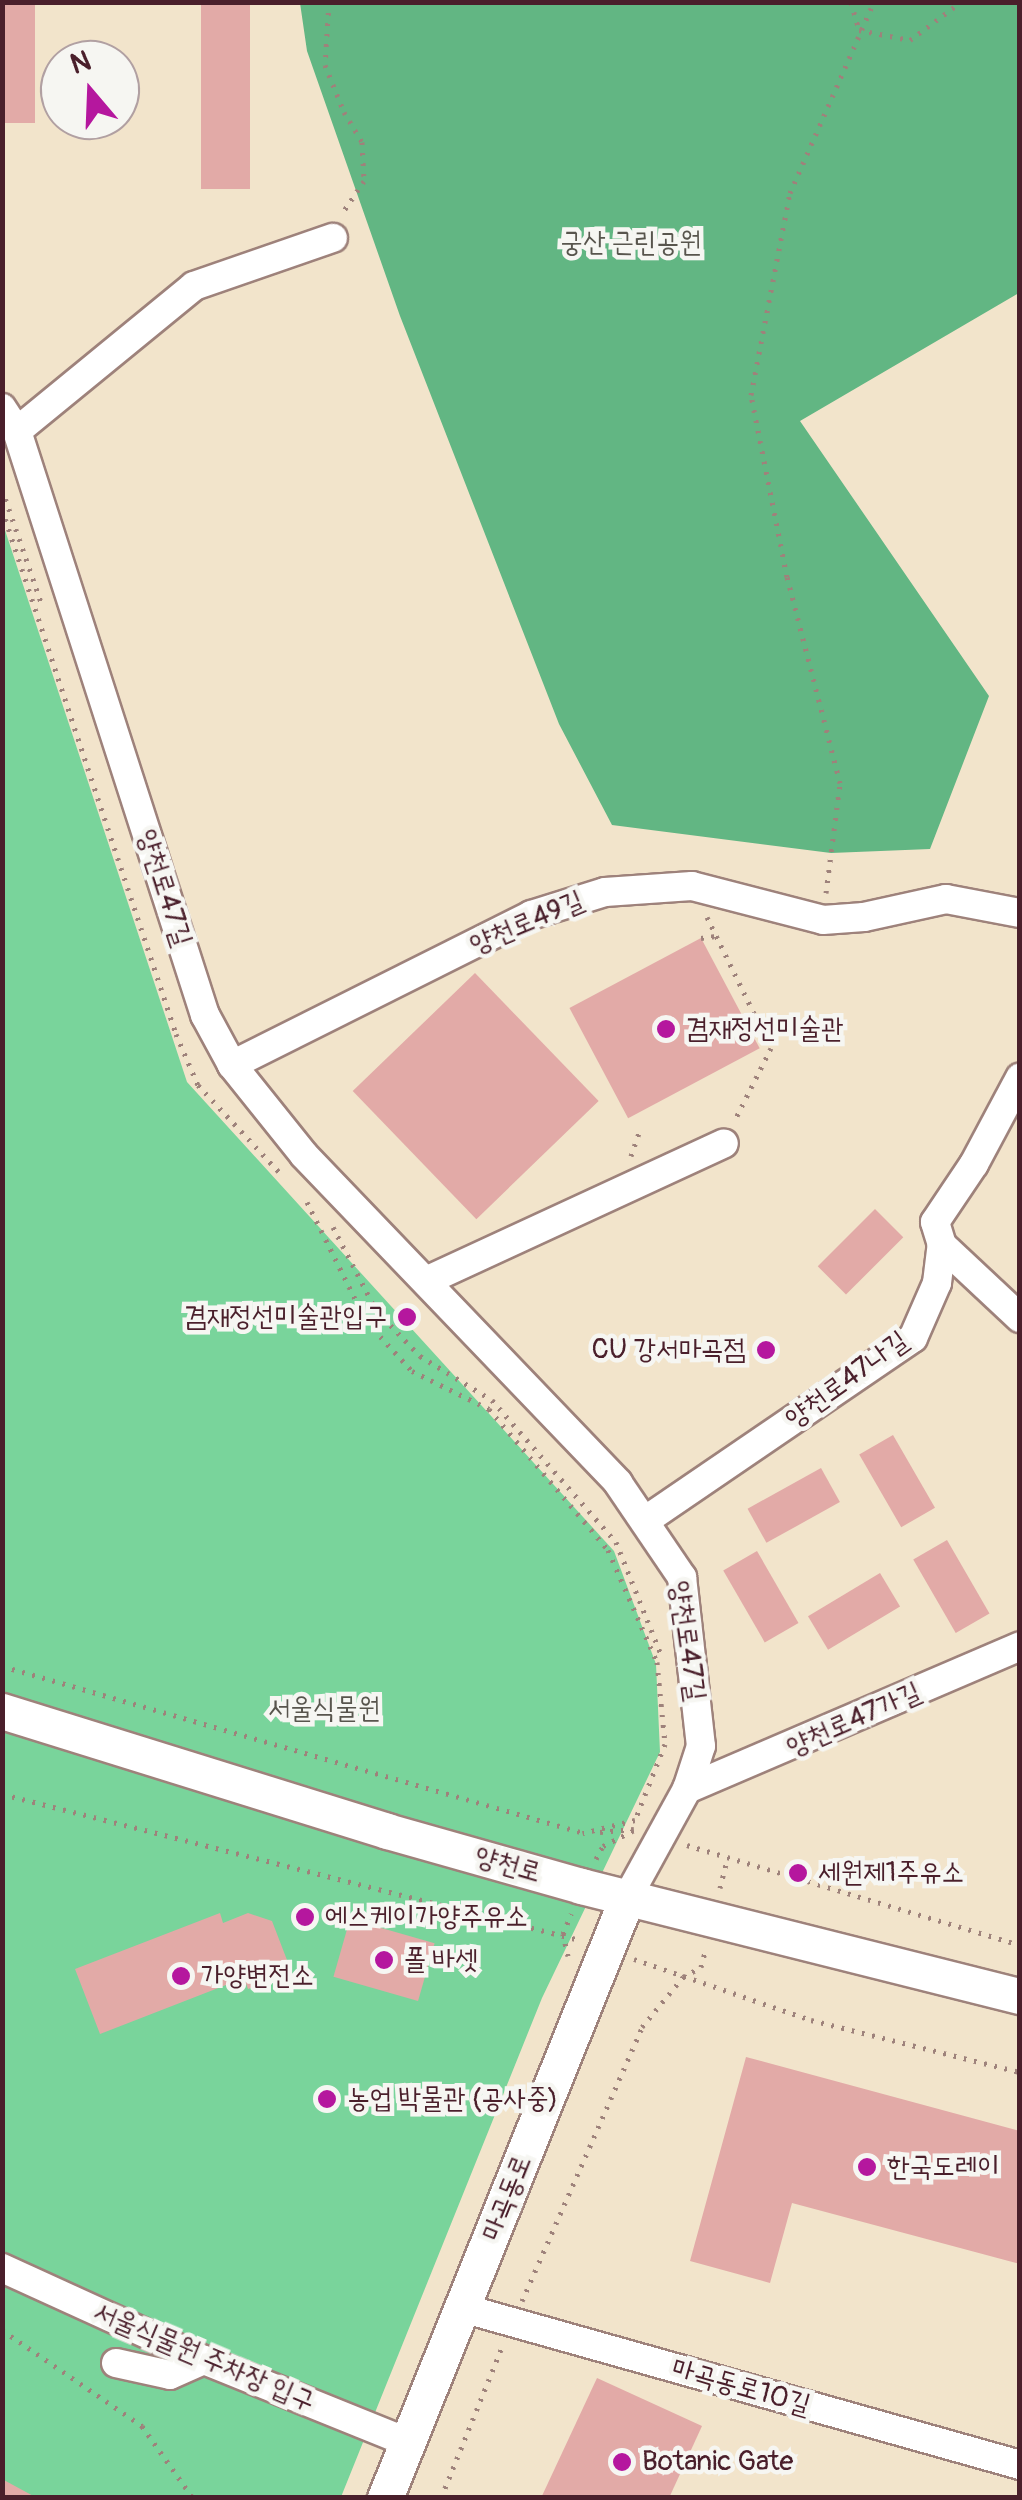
<!DOCTYPE html>
<html>
<head>
<meta charset="utf-8">
<style>
	body { margin:0 }
	#map { position:relative; width:1022px; height:2500px; overflow:hidden; background:#f2e4cb; font-family:Pangolin,"Poor Story",sans-serif }
	div>[style] { position:absolute }
	.green>* { inset:0; background:#79d49b }
	.forest>* { inset:0; background:#62b683 }
	.building>* { inset:0; background:#e2aaa7; transform-origin:0 0 }
	.path>* { height:5px; margin-top:-2.5px; transform-origin:0; background:repeating-linear-gradient(90deg,#9e827b 0 2.5px,transparent 0 10.5px) }
	.roads { filter:drop-shadow(2px 0 #9e827b) drop-shadow(-2px 0 #9e827b) drop-shadow(0 2px #9e827b) drop-shadow(0 -2px #9e827b) }
	.minor>* { height:28px; margin:-14px; padding:0 14px; transform-origin:14px; border-radius:14px; background:#fff }
	.major>* { height:35px; margin:-17.5px; padding:0 17.5px; transform-origin:17.5px; border-radius:17.5px; background:#fff }
	.dots>* { width:28px; height:28px; translate:-50% -50%; box-sizing:border-box; border:5px solid #f6f6f2; border-radius:50% }
	span { translate:-50% -50%; white-space:nowrap; text-align:center; line-height:1.15; -webkit-text-stroke:9px #f6f6f2; paint-order:stroke }
	.park-label { font-size:28px; color:#58554d }
	.street-label { font-size:28px; color:#4a1f2b }
	.poi-label { font-size:28px; color:#4a1f2b }
	.left { translate:0 -50%; text-align:left }
	.right { translate:-100% -50%; text-align:right }
	.frame { position:absolute; inset:0; border:5px solid #4a1f2b; pointer-events:none }
	.north { position:absolute; left:40px; top:40px; width:100px; height:100px; box-sizing:border-box; background:#f6f6f2; border:2px solid #b1a0a2; border-radius:50%; rotate:341deg; font-size:28px; font-weight:700; line-height:40px; text-align:center; color:#4a1f2b }
	.north::after { content:''; display:block; margin:auto; width:35px; height:45px; background:#b5179e; clip-path:polygon(50% 0,100% 100%,50% 72%,0 100%) }
</style>
</head>
<body>
<div id="map">
	<div class="green">
		<div style="clip-path:polygon(2px 521px,187px 1082px,614px 1551px,656px 1664px,660px 1752px,542px 1998px,341px 2497px,3px 2497px)"></div>
	</div>
	<div class="forest">
		<div style="clip-path:polygon(300px 3px,1019px 3px,1019px 293px,800px 421px,989px 696px,930px 849px,831px 853px,612px 825px,559px 724px,400px 316px,307px 51px)"></div>
	</div>
	<div class="building">
		<div style="left:2px;top:2px;width:33px;height:121px"></div>
		<div style="left:201px;top:2px;width:49px;height:187px"></div>
		<div style="left:701px;top:938px;width:125px;height:149px;rotate:62deg"></div>
		<div style="left:475px;top:973px;width:178px;height:170px;rotate:46deg"></div>
		<div style="left:875px;top:1209px;width:40px;height:81px;rotate:45deg"></div>
		<div style="left:893px;top:1435px;width:84px;height:39px;rotate:60deg"></div>
		<div style="left:821px;top:1468px;width:39px;height:84px;rotate:61deg"></div>
		<div style="left:947px;top:1540px;width:85px;height:39px;rotate:60deg"></div>
		<div style="left:757px;top:1551px;width:83px;height:39px;rotate:60deg"></div>
		<div style="left:880px;top:1573px;width:39px;height:84px;rotate:59deg"></div>
		<div style="clip-path:polygon(220px 1913px,223px 1923px,248px 1913px,272px 1921px,292px 1973px,248px 1989px,244px 1978px,100px 2034px,75px 1969px)"></div>
		<div style="left:350px;top:1919px;width:88px;height:60px;rotate:16deg"></div>
		<div style="clip-path:polygon(746px 2057px,1020px 2131px,1020px 2264px,792px 2203px,770px 2283px,690px 2261px)"></div>
		<div style="clip-path:polygon(597px 2378px,702px 2426px,669px 2498px,541px 2498px)"></div>
		<div style="clip-path:polygon(2px 2479px,37px 2498px,2px 2498px)"></div>
	</div>
	<div class="path">
		<div style="left:329px;top:2px;width:63px;rotate:93.6deg"></div>
		<div style="left:325px;top:65px;width:51px;rotate:68deg"></div>
		<div style="left:344px;top:112px;width:35px;rotate:59deg"></div>
		<div style="left:362px;top:142px;width:39px;rotate:87deg"></div>
		<div style="left:364px;top:181px;width:40px;rotate:124deg"></div>
		<div style="left:851px;top:2px;width:29px;rotate:74deg"></div>
		<div style="left:859px;top:30px;width:52px;rotate:11.1deg"></div>
		<div style="left:910px;top:40px;width:64px;rotate:-36.7deg"></div>
		<div style="left:2px;top:489px;width:123px;rotate:71deg"></div>
		<div style="left:2px;top:509px;width:553px;rotate:71.66deg"></div>
		<div style="left:176px;top:1034px;width:56px;rotate:66.7deg"></div>
		<div style="left:198px;top:1085px;width:123px;rotate:47deg"></div>
		<div style="left:826px;top:893px;width:111px;rotate:-82.7deg"></div>
		<div style="left:840px;top:783px;width:213px;rotate:-104.4deg"></div>
		<div style="left:787px;top:577px;width:186px;rotate:-101.2deg"></div>
		<div style="left:751px;top:395px;width:206px;rotate:-79.1deg"></div>
		<div style="left:790px;top:193px;width:209px;rotate:-66.3deg"></div>
		<div style="left:707px;top:917px;width:146px;rotate:64deg"></div>
		<div style="left:771px;top:1048px;width:78px;rotate:116.6deg"></div>
		<div style="left:701px;top:938px;width:15px;rotate:-8deg"></div>
		<div style="left:631px;top:1156px;width:31px;rotate:-71deg"></div>
		<div style="left:307px;top:1202px;width:133px;rotate:63.6deg"></div>
		<div style="left:366px;top:1321px;width:68px;rotate:47.4deg"></div>
		<div style="left:412px;top:1371px;width:86px;rotate:26.3deg"></div>
		<div style="left:489px;top:1409px;width:185px;rotate:49.8deg"></div>
		<div style="left:608px;top:1550px;width:122px;rotate:66.4deg"></div>
		<div style="left:657px;top:1662px;width:82px;rotate:84.4deg"></div>
		<div style="left:665px;top:1744px;width:82px;rotate:111.5deg"></div>
		<div style="left:635px;top:1820px;width:54px;rotate:166deg"></div>
		<div style="left:333px;top:1227px;width:93px;rotate:62.6deg"></div>
		<div style="left:376px;top:1310px;width:64px;rotate:46.3deg"></div>
		<div style="left:420px;top:1356px;width:84px;rotate:31.4deg"></div>
		<div style="left:492px;top:1400px;width:189px;rotate:48.9deg"></div>
		<div style="left:616px;top:1542px;width:124px;rotate:68.2deg"></div>
		<div style="left:2px;top:1666px;width:605px;rotate:16.01deg"></div>
		<div style="left:2px;top:1794px;width:592px;rotate:14.18deg"></div>
		<div style="left:600px;top:1832px;width:34px;rotate:-5deg"></div>
		<div style="left:687px;top:1845px;width:348px;rotate:16.7deg"></div>
		<div style="left:596px;top:1859px;width:15px;rotate:-62deg"></div>
		<div style="left:603px;top:1846px;width:35px;rotate:-27deg"></div>
		<div style="left:720px;top:1888px;width:29px;rotate:-76deg"></div>
		<div style="left:568px;top:1956px;width:23px;rotate:-103deg"></div>
		<div style="left:563px;top:1934px;width:22px;rotate:-68deg"></div>
		<div style="left:634px;top:1959px;width:187px;rotate:19deg"></div>
		<div style="left:811px;top:2020px;width:215px;rotate:14deg"></div>
		<div style="left:522px;top:2301px;width:299px;rotate:-66.3deg"></div>
		<div style="left:642px;top:2027px;width:65px;rotate:-50.6deg"></div>
		<div style="left:683px;top:1977px;width:21px;rotate:-29deg"></div>
		<div style="left:701px;top:1967px;width:20px;rotate:-75deg"></div>
		<div style="left:2px;top:2330px;width:170px;rotate:34.4deg"></div>
		<div style="left:142px;top:2426px;width:88px;rotate:54.7deg"></div>
		<div style="left:441px;top:2498px;width:163px;rotate:-68deg"></div>
	</div>
	<div class="roads">
		<div class="minor">
			<div style="left:2px;top:408px;width:27px;rotate:57deg"></div>
			<div style="left:17px;top:431px;width:614px;rotate:72.16deg"></div>
			<div style="left:205px;top:1015px;width:57px;rotate:61.6deg"></div>
			<div style="left:232px;top:1065px;width:115px;rotate:51.3deg"></div>
			<div style="left:304px;top:1155px;width:454px;rotate:46.2deg"></div>
			<div style="left:618px;top:1483px;width:114px;rotate:55.8deg"></div>
			<div style="left:682px;top:1577px;width:170px;rotate:83.6deg"></div>
			<div style="left:701px;top:1746px;width:45px;rotate:108deg"></div>
			<div style="left:687px;top:1789px;width:124px;rotate:118.8deg"></div>
			<div style="left:17px;top:431px;width:229px;rotate:-39.3deg"></div>
			<div style="left:194px;top:286px;width:147px;rotate:-19.1deg"></div>
			<div style="left:232px;top:1065px;width:335px;rotate:-26.6deg"></div>
			<div style="left:531px;top:915px;width:77px;rotate:-17.3deg"></div>
			<div style="left:605px;top:892px;width:87px;rotate:-3.9deg"></div>
			<div style="left:692px;top:886px;width:135px;rotate:14.5deg"></div>
			<div style="left:823px;top:920px;width:41px;rotate:-4.2deg"></div>
			<div style="left:864px;top:917px;width:84px;rotate:-12.4deg"></div>
			<div style="left:946px;top:899px;width:75px;rotate:10.7deg"></div>
			<div style="left:942px;top:1245px;width:107px;rotate:43.1deg"></div>
			<div style="left:426px;top:1281px;width:328px;rotate:-24.8deg"></div>
			<div style="left:646px;top:1520px;width:323px;rotate:-34.3deg"></div>
			<div style="left:913px;top:1338px;width:60px;rotate:-66.4deg"></div>
			<div style="left:937px;top:1283px;width:38px;rotate:-83deg"></div>
			<div style="left:942px;top:1245px;width:24px;rotate:-107deg"></div>
			<div style="left:935px;top:1222px;width:70px;rotate:-56.1deg"></div>
			<div style="left:974px;top:1164px;width:98px;rotate:-61.9deg"></div>
			<div style="left:687px;top:1789px;width:362px;rotate:-23.2deg"></div>
			<div style="left:2px;top:2268px;width:222px;rotate:24.5deg"></div>
			<div style="left:204px;top:2360px;width:219px;rotate:22deg"></div>
			<div style="left:462px;top:2308px;width:580px;rotate:15.71deg"></div>
			<div style="left:116px;top:2363px;width:55px;rotate:12.5deg"></div>
			<div style="left:170px;top:2375px;width:37px;rotate:-24deg"></div>
		</div>
		<div class="major">
			<div style="left:2px;top:1711px;width:403px;rotate:17.3deg"></div>
			<div style="left:387px;top:1831px;width:202px;rotate:15.8deg"></div>
			<div style="left:581px;top:1886px;width:453px;rotate:14.1deg"></div>
			<div style="left:385px;top:2498px;width:647px;rotate:-68.03deg"></div>
		</div>
	</div>
	<div class="dots">
		<div style="left:666px;top:1029px;background:#b5179e"></div>
		<div style="left:407px;top:1317px;background:#b5179e"></div>
		<div style="left:766px;top:1350px;background:#b5179e"></div>
		<div style="left:798px;top:1873px;background:#b5179e"></div>
		<div style="left:305px;top:1917px;background:#b5179e"></div>
		<div style="left:384px;top:1960px;background:#b5179e"></div>
		<div style="left:181px;top:1976px;background:#b5179e"></div>
		<div style="left:327px;top:2099px;background:#b5179e"></div>
		<div style="left:867px;top:2167px;background:#b5179e"></div>
		<div style="left:622px;top:2462px;background:#b5179e"></div>
	</div>
	<div class="park-label">
		<span style="left:631px;top:243px">궁산 근린공원</span>
		<span style="left:324px;top:1709px">서울식물원</span>
	</div>
	<div class="street-label">
		<span style="left:164px;top:888px;rotate:72deg">양천로47길</span>
		<span style="left:527px;top:923px;rotate:-23deg">양천로49길</span>
		<span style="left:847px;top:1380px;rotate:-36deg">양천로47나길</span>
		<span style="left:687px;top:1641px;rotate:82deg">양천로47길</span>
		<span style="left:854px;top:1720px;rotate:-24deg">양천로47가길</span>
		<span style="left:508px;top:1865px;rotate:16deg">양천로</span>
		<span style="left:507px;top:2198px;rotate:-68deg">마곡동로</span>
		<span style="left:204px;top:2357px;rotate:23deg">서울식물원 주차장 입구</span>
		<span style="left:741px;top:2387px;rotate:16deg">마곡동로10길</span>
	</div>
	<div class="poi-label">
		<span class="left" style="left:686px;top:1029px">겸재정선미술관</span>
		<span class="right" style="left:387px;top:1317px">겸재정선미술관입구</span>
		<span class="right" style="left:746px;top:1350px">CU 강서마곡점</span>
		<span class="left" style="left:818px;top:1873px">세원제1주유소</span>
		<span class="left" style="left:325px;top:1917px">에스케이가양주유소</span>
		<span class="left" style="left:404px;top:1960px">폴 바셋</span>
		<span class="left" style="left:201px;top:1976px">가양변전소</span>
		<span class="left" style="left:347px;top:2099px">농업 박물관 (공사중)</span>
		<span class="left" style="left:887px;top:2167px">한국도레이</span>
		<span class="left" style="left:642px;top:2462px">Botanic Gate</span>
	</div>
	<div class="frame"></div>
	<div class="north">N</div>
</div>
</body>
</html>
